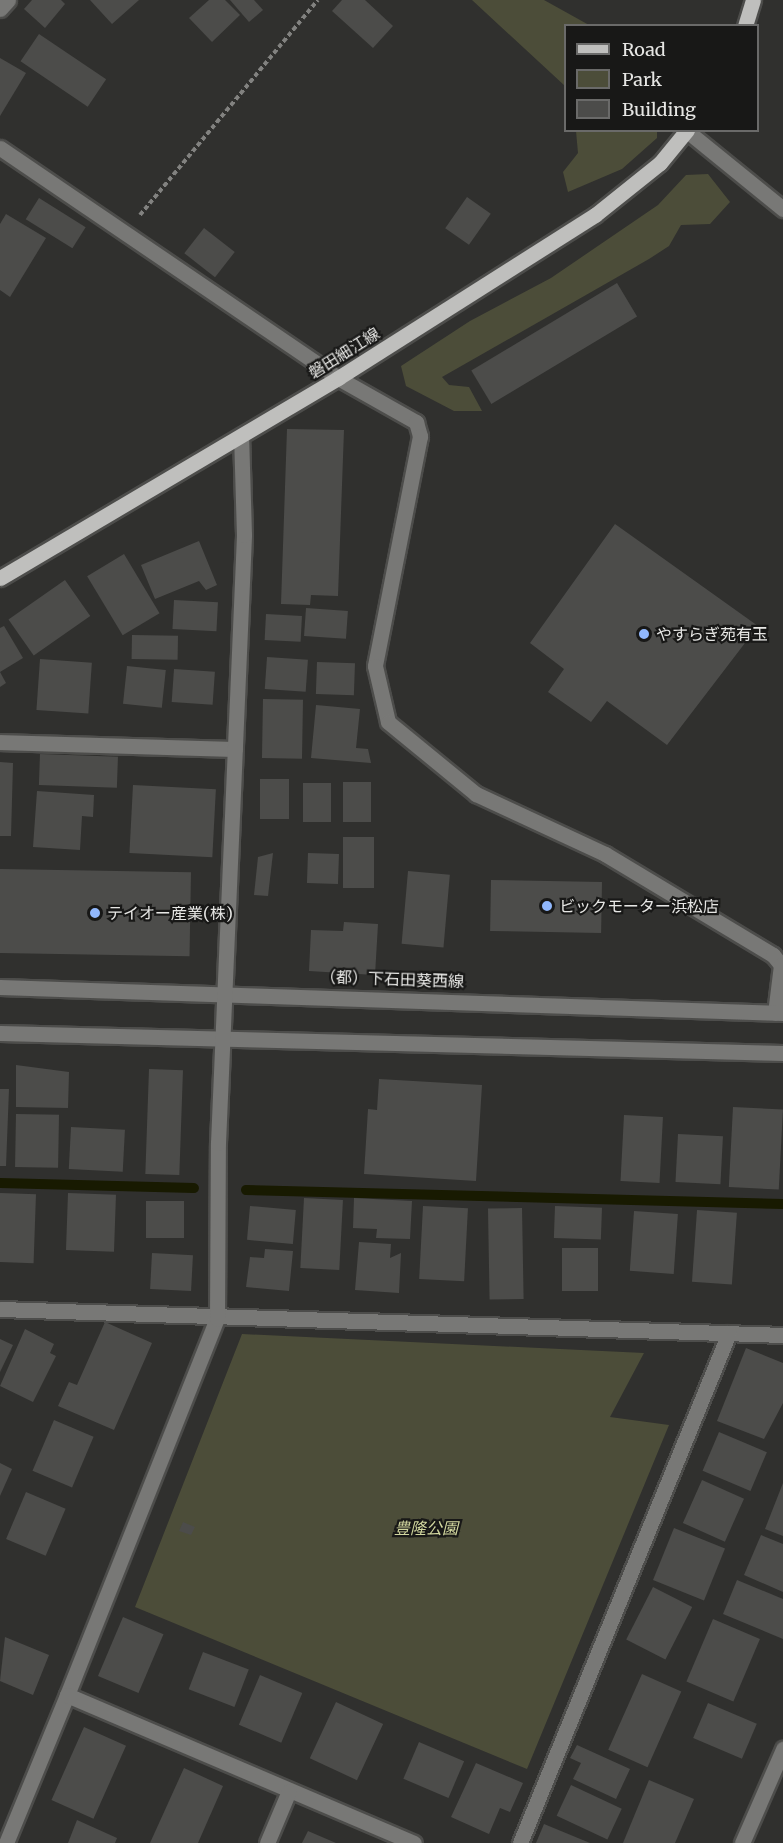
<!DOCTYPE html>
<html>
<head>
<meta charset="utf-8">
<style>
	body { margin:0 }
	#map { position:relative; width:783px; height:1843px; overflow:hidden; background:#30302e; font-family:Merriweather,"Noto Sans JP",serif }
	div>[style] { position:absolute }
	.green>* { inset:0; background:#4c4d39 }
	.stream>* { height:10px; margin:-5px; padding:0 5px; transform-origin:5px; border-radius:5px; background:#181a01 }
	.building>* { inset:0; background:#4c4c4a; transform-origin:0 0 }
	.path>* { height:4px; margin-top:-2px; transform-origin:0; background:repeating-linear-gradient(90deg,#828280 0 4.5px,transparent 0 7.5px) }
	.roads { filter:drop-shadow(2px 0 #4d4d4b) drop-shadow(-2px 0 #4d4d4b) drop-shadow(0 2px #4d4d4b) drop-shadow(0 -2px #4d4d4b) }
	.minor>* { height:15px; margin:-7.5px; padding:0 7.5px; transform-origin:7.5px; border-radius:7.5px; background:#787876 }
	.major>* { height:15px; margin:-7.5px; padding:0 7.5px; transform-origin:7.5px; border-radius:7.5px; background:#bfbfbd }
	.dots>* { width:16px; height:16px; translate:-50% -50%; box-sizing:border-box; border:3px solid #181817; border-radius:50% }
	span { translate:-50% -50%; white-space:nowrap; text-align:center; line-height:1.15; -webkit-text-stroke:4.5px #181817; paint-order:stroke }
	.street-label { font-size:16px; color:#e6e6e4 }
	.poi-label { font-size:16px; color:#e6e6e4 }
	.left { translate:0 -50%; text-align:left }
	.park-label { font-size:16px; color:#d2d79f; font-style:italic }
	.legend { position:absolute; left:564px; top:24px; width:195px; height:108px; box-sizing:border-box; background:#181817; border:2px solid #6a6a69; margin:0; padding:8px 10px; list-style:none; font-size:18px; color:#e6e6e4 }
	.legend li { display:flex; align-items:center; gap:12px; height:30px }
	.legend b { width:30px; border:2px solid #6a6a69 }
</style>
</head>
<body>
<div id="map">
	<div class="green">
		<div style="clip-path:polygon(472px 0,544px 0,589px 25px,566px 26px,565px 86px)"></div>
		<div style="clip-path:polygon(576px 131px,657px 131px,657px 138px,622px 169px,568px 192px,563px 172px,578px 153px)"></div>
		<div style="clip-path:polygon(708px 174px,730px 202px,710px 224px,681px 225px,669px 246px,649px 259px,442px 377px,449px 385px,469px 387px,482px 411px,454px 411px,406px 386px,401px 366px,470px 321px,551px 278px,658px 205px,686px 175px)"></div>
		<div style="clip-path:polygon(242px 1334px,644px 1353px,610px 1417px,669px 1425px,527px 1769px,135px 1607px)"></div>
	</div>
	<div class="stream">
		<div style="left:0;top:1183px;width:194px;rotate:1.5deg"></div>
		<div style="left:246px;top:1190px;width:537px;rotate:1.49deg"></div>
	</div>
	<div class="building">
		<div style="clip-path:polygon(32px 0,61px 0,65px 4px,45px 28px,24px 9px)"></div>
		<div style="clip-path:polygon(90px 0,139px 0,112px 24px)"></div>
		<div style="clip-path:polygon(209px 0,225px 0,240px 15px,212px 42px,189px 18px)"></div>
		<div style="clip-path:polygon(230px 0,254px 0,263px 10px,249px 22px)"></div>
		<div style="clip-path:polygon(342px 0,365px 0,393px 26px,373px 48px,332px 11px)"></div>
		<div style="left:39px;top:34px;width:81px;height:33px;rotate:34deg"></div>
		<div style="clip-path:polygon(0 58px,26px 73px,0 116px)"></div>
		<div style="left:467px;top:197px;width:29px;height:38px;rotate:35deg"></div>
		<div style="left:39px;top:198px;width:55px;height:25px;rotate:32deg"></div>
		<div style="clip-path:polygon(6px 214px,46px 238px,10px 297px,0 290px,0 224px)"></div>
		<div style="left:204px;top:228px;width:39px;height:32px;rotate:38deg"></div>
		<div style="left:617px;top:283px;width:39px;height:170px;rotate:59deg"></div>
		<div style="clip-path:polygon(287px 429px,344px 430px,338px 596px,311px 595px,310px 605px,281px 604px)"></div>
		<div style="clip-path:polygon(615px 524px,758px 626px,667px 745px,607px 701px,591px 722px,548px 692px,564px 669px,530px 643px)"></div>
		<div style="clip-path:polygon(199px 541px,217px 585px,206px 590px,199px 581px,155px 599px,141px 565px)"></div>
		<div style="left:124px;top:554px;width:69px;height:43px;rotate:59deg"></div>
		<div style="left:65px;top:580px;width:44px;height:69px;rotate:55deg"></div>
		<div style="left:174px;top:600px;width:44px;height:29px;rotate:3deg"></div>
		<div style="left:306px;top:608px;width:42px;height:28px;rotate:4deg"></div>
		<div style="left:266px;top:614px;width:36px;height:26px;rotate:3deg"></div>
		<div style="clip-path:polygon(4px 626px,23px 658px,0 672px,0 628px)"></div>
		<div style="left:132px;top:635px;width:46px;height:24px;rotate:1deg"></div>
		<div style="left:267px;top:657px;width:41px;height:32px;rotate:4deg"></div>
		<div style="left:40px;top:659px;width:52px;height:51px;rotate:4deg"></div>
		<div style="left:317px;top:662px;width:38px;height:32px;rotate:2deg"></div>
		<div style="left:127px;top:666px;width:39px;height:38px;rotate:6deg"></div>
		<div style="left:174px;top:669px;width:41px;height:33px;rotate:4deg"></div>
		<div style="clip-path:polygon(0 672px,6px 683px,0 687px)"></div>
		<div style="left:263px;top:699px;width:40px;height:59px;rotate:1deg"></div>
		<div style="clip-path:polygon(316px 705px,360px 709px,356px 748px,368px 749px,371px 763px,311px 758px)"></div>
		<div style="left:40px;top:754px;width:78px;height:31px;rotate:2deg"></div>
		<div style="clip-path:polygon(0 762px,13px 763px,11px 836px,0 836px)"></div>
		<div style="left:260px;top:779px;width:29px;height:40px"></div>
		<div style="left:343px;top:782px;width:28px;height:40px"></div>
		<div style="left:303px;top:783px;width:28px;height:39px"></div>
		<div style="left:133px;top:785px;width:83px;height:68px;rotate:3deg"></div>
		<div style="clip-path:polygon(37px 791px,94px 795px,93px 817px,82px 816px,80px 850px,33px 847px)"></div>
		<div style="left:343px;top:837px;width:31px;height:51px"></div>
		<div style="clip-path:polygon(273px 853px,268px 896px,254px 895px,258px 857px)"></div>
		<div style="left:308px;top:853px;width:31px;height:30px;rotate:2deg"></div>
		<div style="left:0;top:869px;width:191px;height:84px;rotate:1deg"></div>
		<div style="left:408px;top:871px;width:42px;height:73px;rotate:5deg"></div>
		<div style="left:491px;top:880px;width:111px;height:51px;rotate:1deg"></div>
		<div style="clip-path:polygon(344px 922px,378px 924px,375px 975px,309px 971px,311px 930px,343px 931px)"></div>
		<div style="clip-path:polygon(16px 1065px,69px 1072px,68px 1108px,16px 1107px)"></div>
		<div style="left:149px;top:1069px;width:34px;height:105px;rotate:2deg"></div>
		<div style="clip-path:polygon(379px 1079px,482px 1085px,476px 1181px,364px 1174px,368px 1109px,377px 1110px)"></div>
		<div style="clip-path:polygon(0 1089px,9px 1089px,6px 1166px,0 1166px)"></div>
		<div style="left:733px;top:1107px;width:50px;height:80px;rotate:3deg"></div>
		<div style="left:16px;top:1114px;width:43px;height:53px;rotate:1deg"></div>
		<div style="left:624px;top:1115px;width:39px;height:66px;rotate:3deg"></div>
		<div style="left:71px;top:1127px;width:54px;height:42px;rotate:3deg"></div>
		<div style="left:678px;top:1134px;width:45px;height:48px;rotate:3deg"></div>
		<div style="left:0;top:1193px;width:36px;height:69px;rotate:2deg"></div>
		<div style="left:68px;top:1193px;width:48px;height:57px;rotate:2deg"></div>
		<div style="left:304px;top:1198px;width:39px;height:70px;rotate:3deg"></div>
		<div style="clip-path:polygon(354px 1198px,412px 1201px,410px 1239px,376px 1238px,377px 1229px,353px 1228px)"></div>
		<div style="left:146px;top:1201px;width:38px;height:37px"></div>
		<div style="left:250px;top:1206px;width:46px;height:34px;rotate:5deg"></div>
		<div style="left:423px;top:1206px;width:45px;height:73px;rotate:3deg"></div>
		<div style="left:555px;top:1206px;width:47px;height:32px;rotate:2deg"></div>
		<div style="left:522px;top:1208px;width:91px;height:34px;rotate:89deg"></div>
		<div style="left:697px;top:1210px;width:40px;height:72px;rotate:4deg"></div>
		<div style="left:634px;top:1211px;width:44px;height:60px;rotate:4deg"></div>
		<div style="clip-path:polygon(359px 1242px,391px 1244px,390px 1258px,401px 1253px,399px 1293px,355px 1290px)"></div>
		<div style="left:562px;top:1248px;width:36px;height:43px"></div>
		<div style="clip-path:polygon(265px 1249px,293px 1251px,289px 1291px,246px 1287px,250px 1257px,264px 1258px)"></div>
		<div style="left:152px;top:1253px;width:41px;height:36px;rotate:3deg"></div>
		<div style="clip-path:polygon(105px 1322px,152px 1343px,114px 1430px,58px 1406px,69px 1382px,77px 1385px)"></div>
		<div style="clip-path:polygon(25px 1329px,54px 1344px,50px 1353px,56px 1356px,33px 1402px,0 1386px)"></div>
		<div style="clip-path:polygon(0 1339px,13px 1345px,0 1372px)"></div>
		<div style="clip-path:polygon(746px 1348px,783px 1363px,783px 1403px,764px 1439px,717px 1421px)"></div>
		<div style="left:54px;top:1420px;width:43px;height:55px;rotate:23deg"></div>
		<div style="left:719px;top:1432px;width:52px;height:42px;rotate:23deg"></div>
		<div style="clip-path:polygon(0 1463px,12px 1469px,0 1496px)"></div>
		<div style="left:702px;top:1480px;width:46px;height:47px;rotate:24deg"></div>
		<div style="clip-path:polygon(783px 1483px,783px 1536px,765px 1529px)"></div>
		<div style="left:26px;top:1492px;width:43px;height:51px;rotate:23deg"></div>
		<div style="clip-path:polygon(183px 1522px,195px 1527px,191px 1535px,179px 1531px)"></div>
		<div style="left:674px;top:1528px;width:55px;height:56px;rotate:22deg"></div>
		<div style="clip-path:polygon(761px 1535px,783px 1544px,783px 1592px,744px 1575px)"></div>
		<div style="clip-path:polygon(737px 1580px,783px 1599px,783px 1639px,723px 1614px)"></div>
		<div style="left:653px;top:1587px;width:44px;height:59px;rotate:27deg"></div>
		<div style="left:123px;top:1617px;width:44px;height:64px;rotate:23deg"></div>
		<div style="left:713px;top:1619px;width:51px;height:68px;rotate:23deg"></div>
		<div style="clip-path:polygon(5px 1637px,49px 1655px,33px 1695px,0 1681px)"></div>
		<div style="left:203px;top:1652px;width:49px;height:40px;rotate:21deg"></div>
		<div style="left:642px;top:1674px;width:43px;height:83px;rotate:24deg"></div>
		<div style="left:260px;top:1675px;width:46px;height:54px;rotate:23deg"></div>
		<div style="left:336px;top:1702px;width:52px;height:62px;rotate:25deg"></div>
		<div style="left:708px;top:1703px;width:53px;height:38px;rotate:23deg"></div>
		<div style="left:84px;top:1727px;width:46px;height:80px;rotate:24deg"></div>
		<div style="left:419px;top:1742px;width:49px;height:40px;rotate:23deg"></div>
		<div style="clip-path:polygon(577px 1745px,630px 1769px,616px 1799px,573px 1779px,581px 1763px,570px 1758px)"></div>
		<div style="clip-path:polygon(476px 1763px,523px 1783px,510px 1812px,500px 1808px,489px 1834px,451px 1817px)"></div>
		<div style="clip-path:polygon(184px 1768px,223px 1786px,198px 1843px,150px 1843px)"></div>
		<div style="clip-path:polygon(649px 1780px,694px 1799px,675px 1843px,623px 1843px)"></div>
		<div style="left:571px;top:1785px;width:56px;height:34px;rotate:25deg"></div>
		<div style="clip-path:polygon(77px 1820px,117px 1838px,115px 1843px,68px 1843px)"></div>
		<div style="clip-path:polygon(544px 1824px,590px 1843px,536px 1843px)"></div>
		<div style="clip-path:polygon(308px 1831px,336px 1843px,302px 1843px)"></div>
	</div>
	<div class="path">
		<div style="left:140px;top:215px;width:279px;rotate:-50.4deg"></div>
	</div>
	<div class="roads">
		<div class="minor">
			<div style="left:0;top:9px;width:12px;rotate:-48deg"></div>
			<div style="left:687px;top:131px;width:124px;rotate:39.1deg"></div>
			<div style="left:0;top:148px;width:409px;rotate:34.2deg"></div>
			<div style="left:338px;top:378px;width:90px;rotate:29.4deg"></div>
			<div style="left:416px;top:422px;width:15px;rotate:74deg"></div>
			<div style="left:420px;top:436px;width:234px;rotate:101.1deg"></div>
			<div style="left:375px;top:666px;width:57px;rotate:76.9deg"></div>
			<div style="left:388px;top:722px;width:114px;rotate:39.3deg"></div>
			<div style="left:476px;top:794px;width:142px;rotate:24.9deg"></div>
			<div style="left:605px;top:854px;width:196px;rotate:31deg"></div>
			<div style="left:773px;top:955px;width:13px;rotate:51deg"></div>
			<div style="left:781px;top:965px;width:48px;rotate:97.1deg"></div>
			<div style="left:0;top:742px;width:235px;rotate:1.7deg"></div>
			<div style="left:0;top:987px;width:783px;rotate:1.9deg"></div>
			<div style="left:0;top:1033px;width:783px;rotate:1.46deg"></div>
			<div style="left:0;top:1309px;width:783px;rotate:1.9deg"></div>
			<div style="left:67px;top:1695px;width:405px;rotate:-68.3deg"></div>
			<div style="left:217px;top:1319px;width:176px;rotate:-89.7deg"></div>
			<div style="left:218px;top:1143px;width:609px;rotate:-87.55deg"></div>
			<div style="left:244px;top:535px;width:99px;rotate:-91.7deg"></div>
			<div style="left:6px;top:1843px;width:160px;rotate:-67.6deg"></div>
			<div style="left:67px;top:1695px;width:377px;rotate:23.1deg"></div>
			<div style="left:267px;top:1843px;width:56px;rotate:-67.1deg"></div>
			<div style="left:520px;top:1843px;width:551px;rotate:-67.72deg"></div>
			<div style="left:742px;top:1843px;width:103px;rotate:-66.4deg"></div>
		</div>
		<div class="major">
			<div style="left:745px;top:26px;width:27px;rotate:-73deg"></div>
			<div style="left:0;top:578px;width:393px;rotate:-30.6deg"></div>
			<div style="left:338px;top:378px;width:304px;rotate:-32.4deg"></div>
			<div style="left:595px;top:215px;width:83px;rotate:-38.7deg"></div>
			<div style="left:660px;top:163px;width:43px;rotate:-50.7deg"></div>
		</div>
	</div>
	<div class="dots">
		<div style="left:644px;top:634px;background:#91b8fd"></div>
		<div style="left:547px;top:906px;background:#91b8fd"></div>
		<div style="left:95px;top:913px;background:#91b8fd"></div>
	</div>
	<div class="street-label">
		<span style="left:344px;top:353px;rotate:-32deg">磐田細江線</span>
		<span style="left:392px;top:979px;rotate:2deg">（都）下石田葵西線</span>
	</div>
	<div class="poi-label">
		<span class="left" style="left:656px;top:634px">やすらぎ苑有玉</span>
		<span class="left" style="left:559px;top:906px">ビックモーター浜松店</span>
		<span class="left" style="left:107px;top:913px">テイオー産業(株)</span>
	</div>
	<div class="park-label">
		<span style="left:426px;top:1528px">豊隆公園</span>
	</div>
	<ul class="legend">
	<li><b style="height:8px;background:#bfbfbd"></b>Road</li>
	<li><b style="height:16px;background:#4c4d39"></b>Park</li>
	<li><b style="height:16px;background:#4c4c4a"></b>Building</li>
	</ul>
</div>
</body>
</html>
